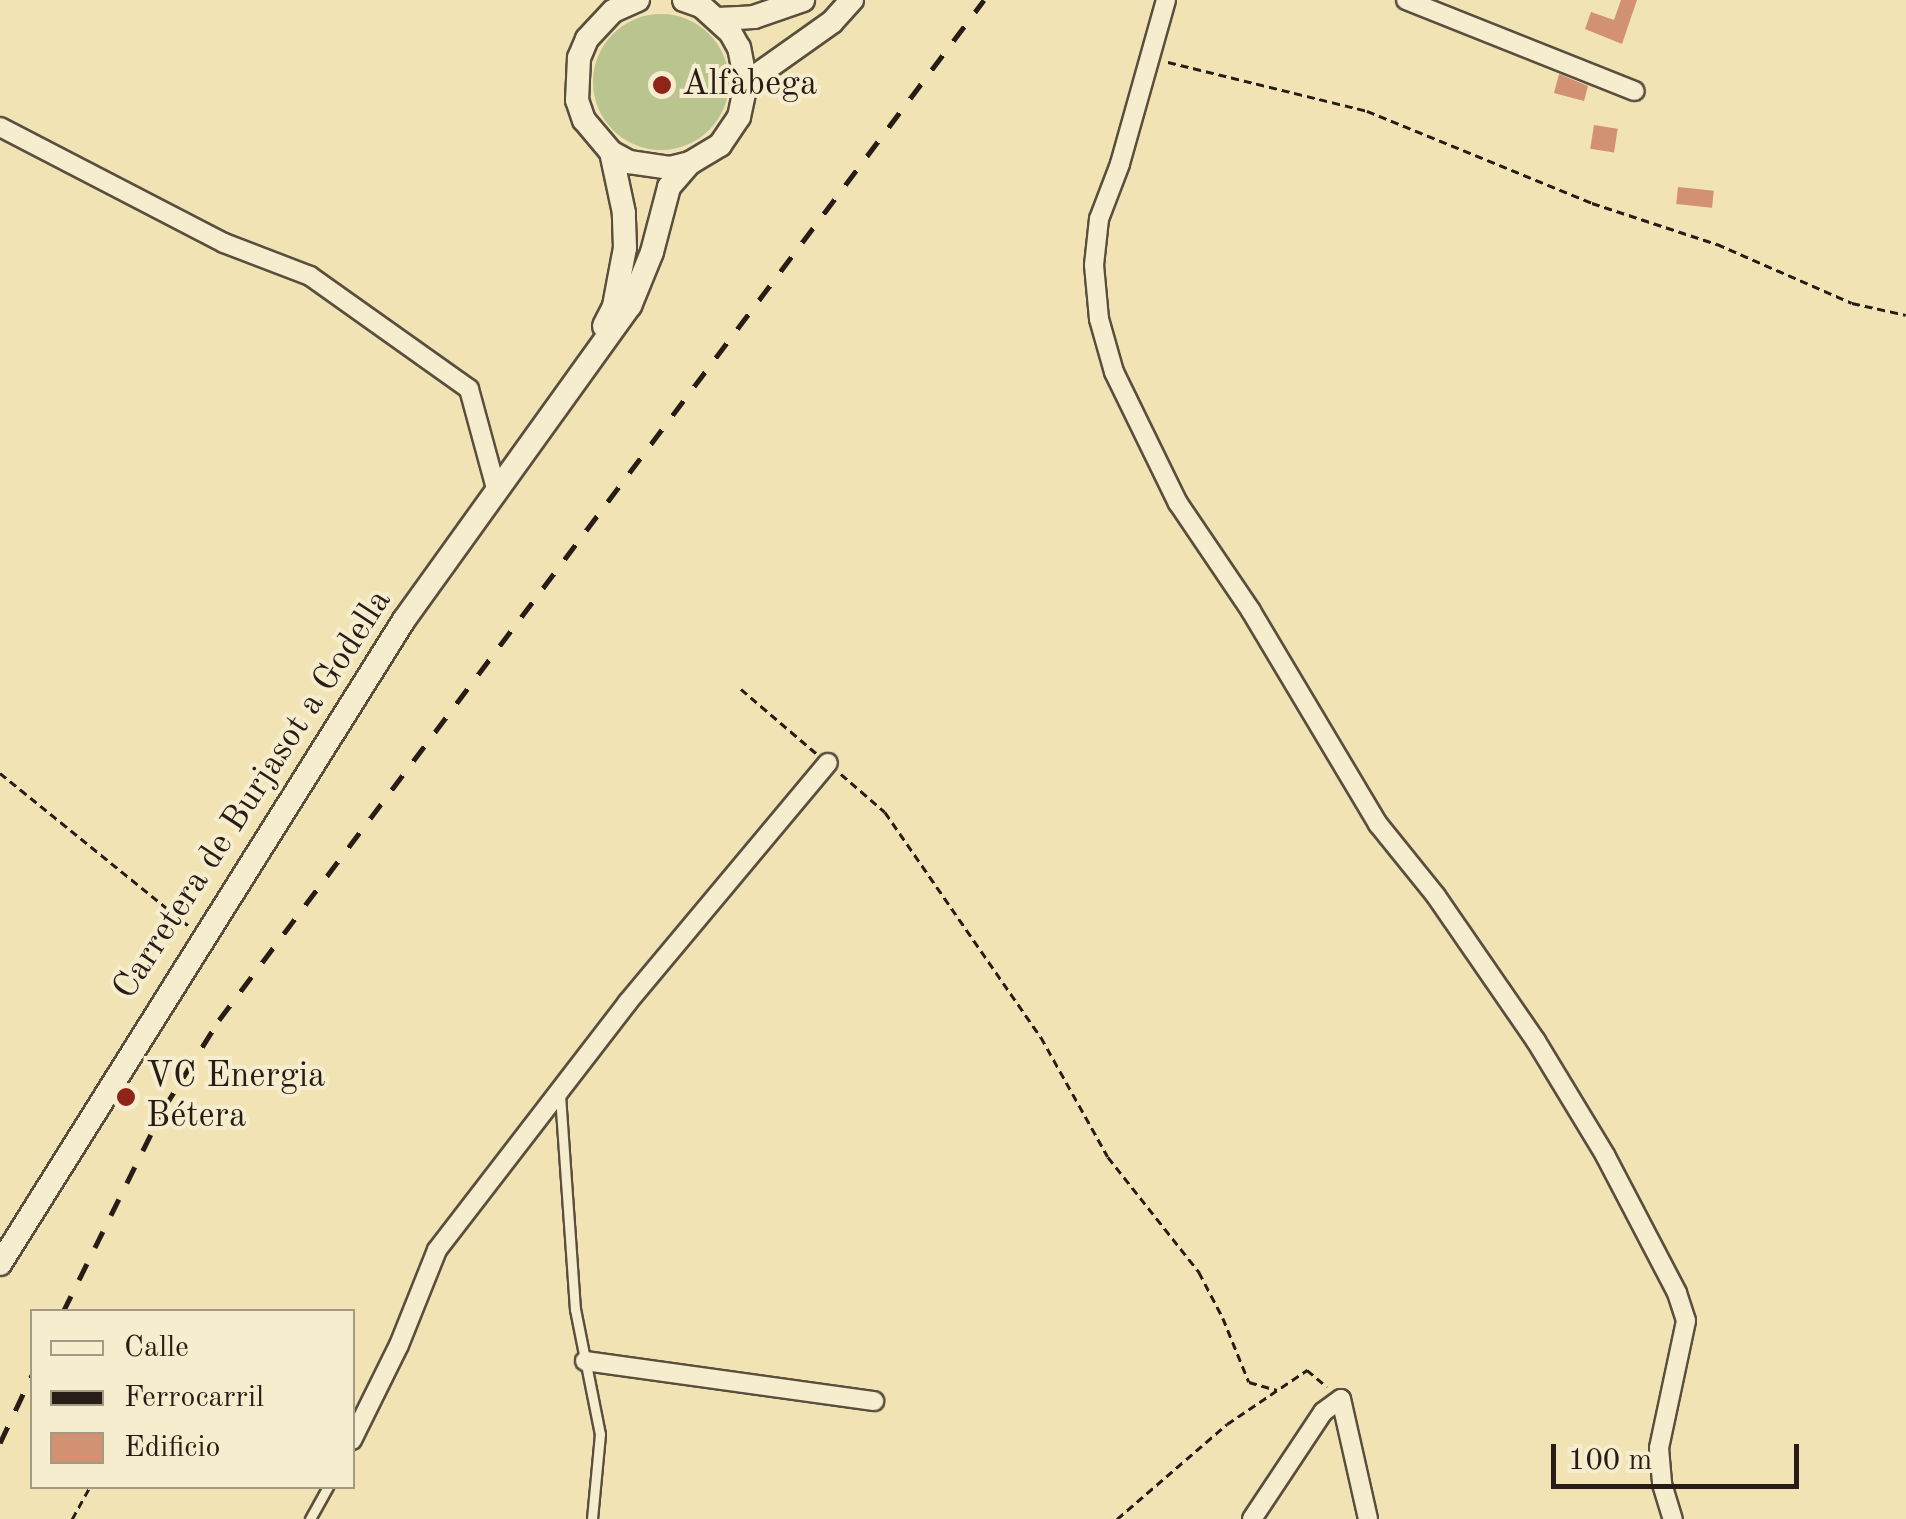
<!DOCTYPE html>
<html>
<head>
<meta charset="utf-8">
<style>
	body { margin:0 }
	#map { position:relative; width:1906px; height:1519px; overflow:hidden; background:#f1e3b4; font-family:"Old Standard TT",serif }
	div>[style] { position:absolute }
	.green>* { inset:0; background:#b9c48e }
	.round { border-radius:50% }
	.building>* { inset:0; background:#d19172; transform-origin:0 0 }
	.path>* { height:2.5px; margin-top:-1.25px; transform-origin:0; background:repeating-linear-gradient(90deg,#271d16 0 8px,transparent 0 13px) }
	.roads { filter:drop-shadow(2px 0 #5a4e3e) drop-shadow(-2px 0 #5a4e3e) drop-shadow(0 2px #5a4e3e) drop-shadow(0 -2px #5a4e3e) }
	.service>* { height:9px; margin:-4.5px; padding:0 4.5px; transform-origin:4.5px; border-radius:4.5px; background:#f6edce }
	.minor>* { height:18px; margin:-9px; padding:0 9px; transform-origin:9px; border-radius:9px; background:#f6edce }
	.tertiary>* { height:22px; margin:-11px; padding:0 11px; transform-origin:11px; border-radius:11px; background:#f6edce }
	.rail>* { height:5px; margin-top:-2.5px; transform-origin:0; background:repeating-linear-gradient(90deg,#271d16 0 18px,transparent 0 36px) }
	.dots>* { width:28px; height:28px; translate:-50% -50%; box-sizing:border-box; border:5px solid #f6edce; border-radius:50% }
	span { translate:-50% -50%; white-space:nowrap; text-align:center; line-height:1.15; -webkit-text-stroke:8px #f6edce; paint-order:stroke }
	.poi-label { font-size:35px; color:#271d16 }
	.left { translate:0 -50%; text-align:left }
	.street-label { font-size:35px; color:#271d16 }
	.legend { position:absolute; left:30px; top:1309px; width:325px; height:180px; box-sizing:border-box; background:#f6edce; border:2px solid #a39a84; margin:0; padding:12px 18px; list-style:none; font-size:30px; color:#271d16 }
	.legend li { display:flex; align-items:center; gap:20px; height:50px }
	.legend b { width:50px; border:2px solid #a39a84 }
	.scale { position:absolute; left:1551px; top:1444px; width:248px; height:45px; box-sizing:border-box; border:5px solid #271d16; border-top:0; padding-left:12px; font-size:30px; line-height:35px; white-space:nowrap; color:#271d16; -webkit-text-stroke:8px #f6edce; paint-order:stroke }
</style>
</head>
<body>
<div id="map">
	<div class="green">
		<div class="round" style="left:593px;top:14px;width:136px;height:136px"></div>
	</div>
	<div class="building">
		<div style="clip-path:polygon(1621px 0,1637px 0,1622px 44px,1585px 29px,1591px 12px,1614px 20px)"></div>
		<div style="clip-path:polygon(1559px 74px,1588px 86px,1584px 101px,1554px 93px)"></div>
		<div style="left:1594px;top:125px;width:24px;height:24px;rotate:9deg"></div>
		<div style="left:1678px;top:187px;width:36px;height:17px;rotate:6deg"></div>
	</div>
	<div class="path">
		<div style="left:1168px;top:62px;width:205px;rotate:13.8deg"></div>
		<div style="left:1367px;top:111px;width:243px;rotate:22.2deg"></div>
		<div style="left:1592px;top:203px;width:132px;rotate:18.2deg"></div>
		<div style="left:1717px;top:244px;width:147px;rotate:23.6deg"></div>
		<div style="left:1852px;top:303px;width:55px;rotate:12.5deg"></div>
		<div style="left:741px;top:689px;width:99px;rotate:40.5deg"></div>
		<div style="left:0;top:773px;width:243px;rotate:39deg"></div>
		<div style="left:841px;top:774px;width:58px;rotate:40.8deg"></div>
		<div style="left:885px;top:812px;width:274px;rotate:55.3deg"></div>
		<div style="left:1041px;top:1037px;width:137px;rotate:60.8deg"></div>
		<div style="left:1108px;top:1157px;width:147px;rotate:51.6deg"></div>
		<div style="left:1199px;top:1272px;width:52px;rotate:62.4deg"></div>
		<div style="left:1223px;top:1318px;width:69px;rotate:67.9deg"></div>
		<div style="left:1249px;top:1382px;width:29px;rotate:16deg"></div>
		<div style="left:72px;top:1519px;width:38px;rotate:-61deg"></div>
		<div style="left:1117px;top:1519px;width:145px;rotate:-40.8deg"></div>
		<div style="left:1227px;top:1424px;width:97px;rotate:-34deg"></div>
		<div style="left:1307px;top:1370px;width:26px;rotate:40deg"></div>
	</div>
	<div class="roads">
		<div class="service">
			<div style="left:560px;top:1095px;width:215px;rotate:86deg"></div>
			<div style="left:575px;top:1309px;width:127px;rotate:78.7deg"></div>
			<div style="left:600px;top:1434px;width:85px;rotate:95.4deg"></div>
			<div style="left:310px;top:1519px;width:38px;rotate:-61deg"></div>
		</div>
		<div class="minor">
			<div style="left:1166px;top:0;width:170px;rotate:105.7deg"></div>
			<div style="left:1120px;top:164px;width:59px;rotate:110.9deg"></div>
			<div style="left:1099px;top:219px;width:46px;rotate:96.2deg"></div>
			<div style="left:1094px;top:265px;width:54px;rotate:84.7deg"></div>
			<div style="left:1099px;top:319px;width:55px;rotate:74.2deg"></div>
			<div style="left:1114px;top:372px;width:146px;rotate:64deg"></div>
			<div style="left:1178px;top:503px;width:130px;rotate:55.9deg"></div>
			<div style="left:1251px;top:611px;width:248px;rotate:59.2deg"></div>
			<div style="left:1378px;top:824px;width:92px;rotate:51.1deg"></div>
			<div style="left:1436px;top:896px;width:176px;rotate:55.4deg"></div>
			<div style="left:1536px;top:1041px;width:133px;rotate:58.8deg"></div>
			<div style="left:1605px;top:1155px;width:156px;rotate:62.4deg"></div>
			<div style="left:1677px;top:1293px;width:29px;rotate:72deg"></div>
			<div style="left:1686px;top:1321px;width:130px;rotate:102deg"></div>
			<div style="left:1659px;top:1448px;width:36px;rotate:85deg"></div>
			<div style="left:1662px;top:1484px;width:37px;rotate:73deg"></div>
			<div style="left:1406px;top:0;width:246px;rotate:21.7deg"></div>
			<div style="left:0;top:127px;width:252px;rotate:27.4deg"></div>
			<div style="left:224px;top:243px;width:92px;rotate:21deg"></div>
			<div style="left:310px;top:276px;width:195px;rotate:35.4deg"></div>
			<div style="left:469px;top:389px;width:107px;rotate:74.8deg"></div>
			<div style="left:585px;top:1361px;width:292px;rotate:7.9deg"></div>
			<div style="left:352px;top:1440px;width:106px;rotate:-63.7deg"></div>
			<div style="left:399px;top:1345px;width:102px;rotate:-68.2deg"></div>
			<div style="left:437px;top:1250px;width:312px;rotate:-52.4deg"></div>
			<div style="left:627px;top:1003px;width:313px;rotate:-50.1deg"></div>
			<div style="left:1252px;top:1519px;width:128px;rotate:-56.4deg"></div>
			<div style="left:1323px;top:1412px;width:22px;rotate:-36deg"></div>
			<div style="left:1341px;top:1399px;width:123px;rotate:77.3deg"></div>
		</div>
		<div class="tertiary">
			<div style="left:638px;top:0;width:27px;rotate:156deg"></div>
			<div style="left:613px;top:11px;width:38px;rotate:133deg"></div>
			<div style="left:587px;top:39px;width:21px;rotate:113deg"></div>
			<div style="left:579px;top:58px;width:42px;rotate:92.7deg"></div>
			<div style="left:577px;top:100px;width:21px;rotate:71deg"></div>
			<div style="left:584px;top:120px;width:42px;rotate:49.8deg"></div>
			<div style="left:611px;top:152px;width:21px;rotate:29deg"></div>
			<div style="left:629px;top:162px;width:41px;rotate:8.3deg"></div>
			<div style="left:670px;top:168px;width:21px;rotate:-14deg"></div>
			<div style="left:690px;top:163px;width:35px;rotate:-31deg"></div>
			<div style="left:720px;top:145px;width:34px;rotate:-56deg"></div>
			<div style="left:739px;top:117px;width:35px;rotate:-78deg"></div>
			<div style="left:746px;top:83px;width:36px;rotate:-101deg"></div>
			<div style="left:739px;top:48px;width:18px;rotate:-119deg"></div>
			<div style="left:730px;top:32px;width:39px;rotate:-138deg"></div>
			<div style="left:701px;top:6px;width:18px;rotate:-161deg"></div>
			<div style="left:718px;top:19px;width:36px;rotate:-3deg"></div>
			<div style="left:754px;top:17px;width:52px;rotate:-19.1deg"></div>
			<div style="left:746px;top:83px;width:105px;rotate:-35.3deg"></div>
			<div style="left:832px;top:22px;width:30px;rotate:-48deg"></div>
			<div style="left:604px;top:326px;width:22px;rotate:-63deg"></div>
			<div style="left:614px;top:306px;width:59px;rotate:-79.3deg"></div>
			<div style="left:625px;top:248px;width:35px;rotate:-92deg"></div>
			<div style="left:624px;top:213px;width:62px;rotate:-102deg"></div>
			<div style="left:0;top:1264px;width:760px;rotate:-57.9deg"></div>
			<div style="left:404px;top:620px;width:387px;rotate:-54.3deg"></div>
			<div style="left:630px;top:306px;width:58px;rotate:-67.8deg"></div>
			<div style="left:652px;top:252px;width:67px;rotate:-75.3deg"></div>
			<div style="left:669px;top:187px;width:32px;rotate:-49deg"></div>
		</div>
	</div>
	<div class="rail">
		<div style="left:63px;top:1312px;width:228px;rotate:-63.7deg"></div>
		<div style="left:164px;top:1108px;width:104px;rotate:-58deg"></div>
		<div style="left:219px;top:1020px;width:1275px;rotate:-53.13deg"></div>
		<div style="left:0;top:1443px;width:75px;rotate:-64.8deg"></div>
	</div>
	<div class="dots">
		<div style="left:662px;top:85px;background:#8f2418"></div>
		<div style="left:126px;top:1097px;background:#8f2418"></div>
	</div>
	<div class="poi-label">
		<span class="left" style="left:682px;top:85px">Alfàbega</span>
		<span class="left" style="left:146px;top:1097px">VC Energia<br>Bétera</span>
	</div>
	<div class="street-label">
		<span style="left:253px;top:795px;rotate:-57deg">Carretera de Burjasot a Godella</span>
	</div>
	<ul class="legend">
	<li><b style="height:12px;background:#f6edce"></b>Calle</li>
	<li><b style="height:12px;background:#271d16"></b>Ferrocarril</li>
	<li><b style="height:28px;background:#d19172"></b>Edificio</li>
	</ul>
	<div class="scale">100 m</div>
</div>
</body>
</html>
